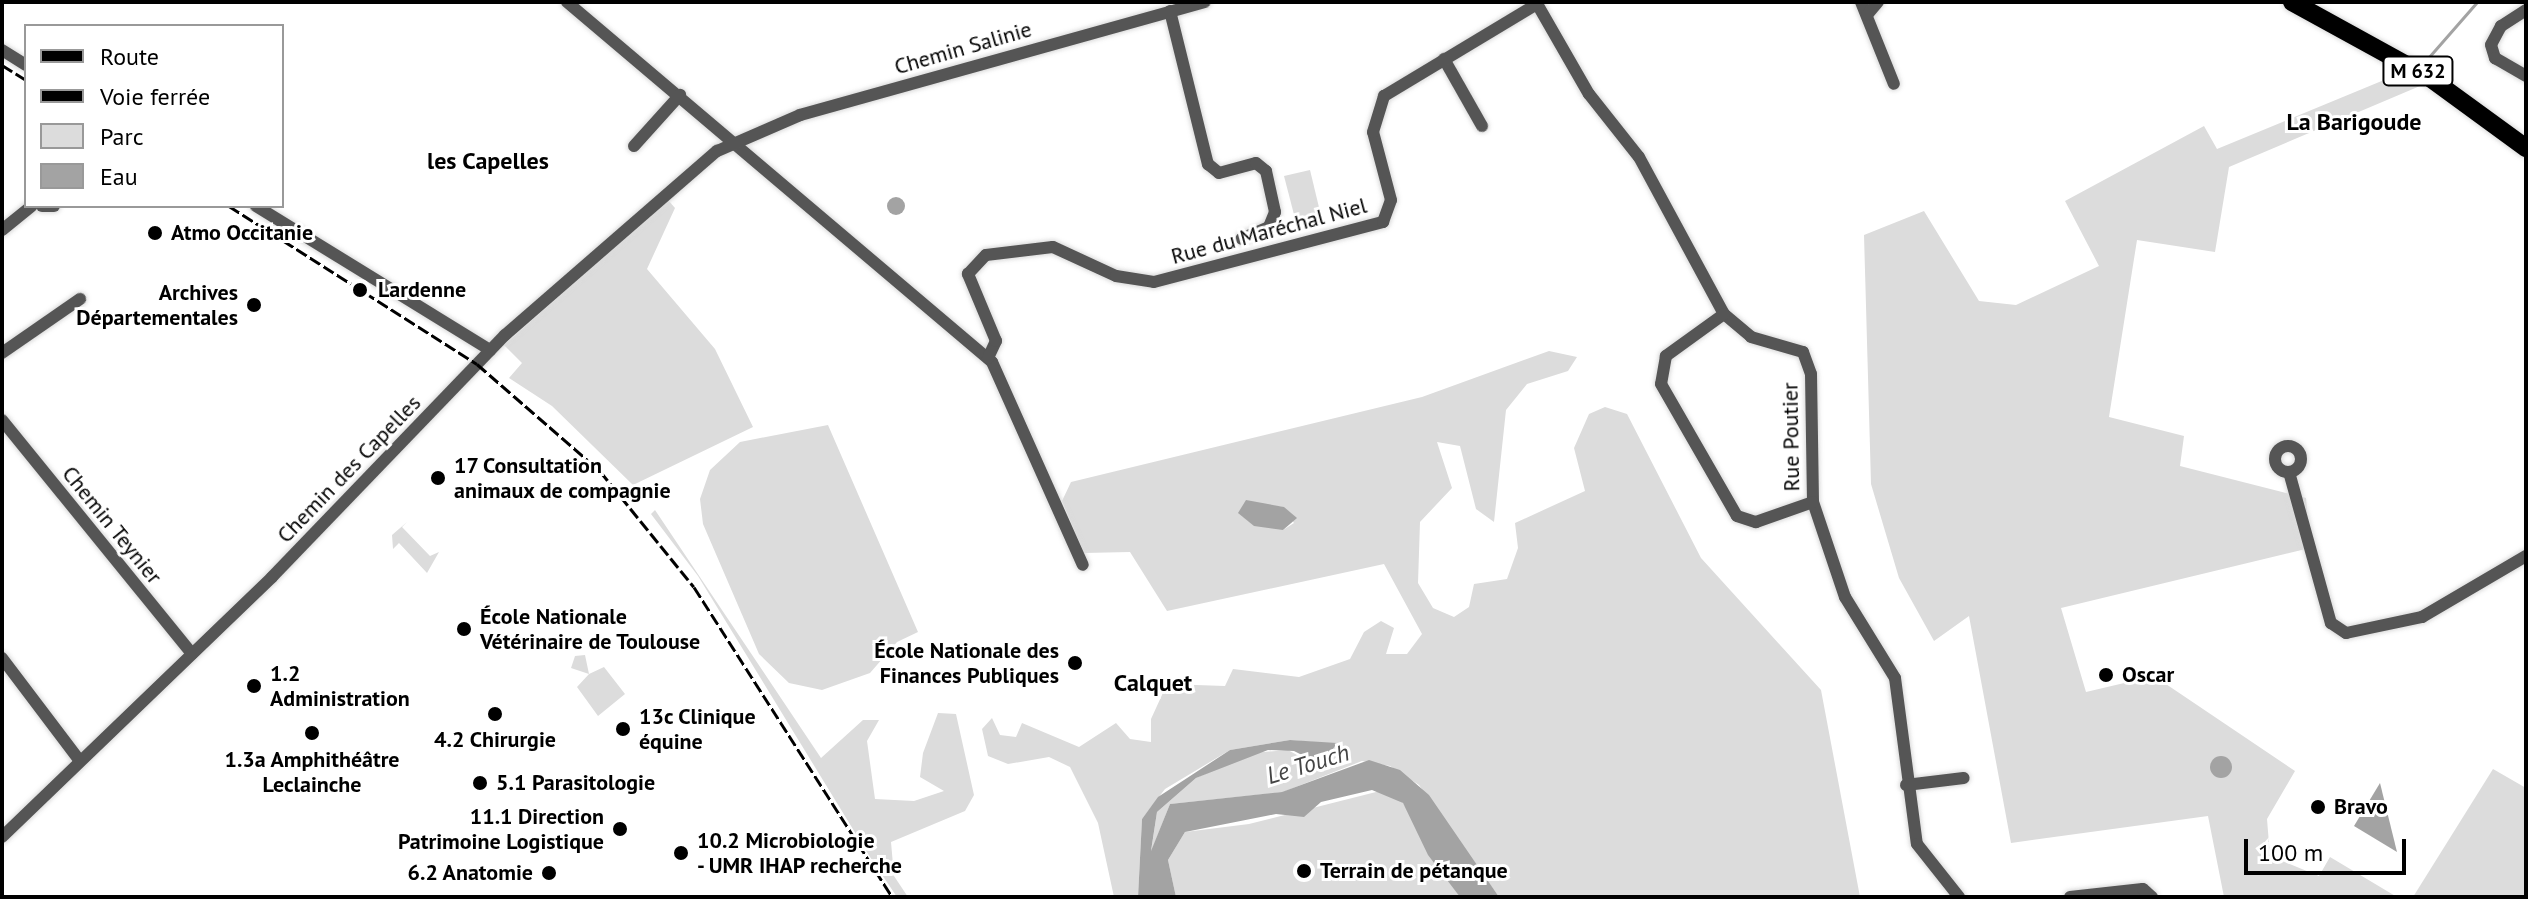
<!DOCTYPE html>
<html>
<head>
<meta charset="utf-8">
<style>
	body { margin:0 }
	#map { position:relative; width:2528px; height:899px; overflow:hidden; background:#fff; font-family:"PT Sans",sans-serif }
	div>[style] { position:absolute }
	.green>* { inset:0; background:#dcdcdc }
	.water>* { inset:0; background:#a3a3a3 }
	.round { border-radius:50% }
	.stream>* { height:3px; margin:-1.5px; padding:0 1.5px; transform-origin:1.5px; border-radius:1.5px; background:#a3a3a3 }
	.roads { filter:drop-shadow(0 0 2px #dbdbdb) drop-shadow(0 0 2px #dbdbdb) }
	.street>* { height:12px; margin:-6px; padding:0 6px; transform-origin:6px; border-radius:6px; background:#555 }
	.street>.ring { margin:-6px; padding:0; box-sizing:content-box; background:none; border:12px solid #555; border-radius:50% }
	.primary>* { height:18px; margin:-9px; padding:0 9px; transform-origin:9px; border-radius:9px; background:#000 }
	.rail>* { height:3px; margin-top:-1.5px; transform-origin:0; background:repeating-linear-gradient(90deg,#000 0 12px,transparent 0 16px) }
	.dots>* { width:22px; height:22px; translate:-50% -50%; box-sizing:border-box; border:4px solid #fff; border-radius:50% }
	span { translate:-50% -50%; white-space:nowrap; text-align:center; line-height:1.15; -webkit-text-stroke:6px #fff; paint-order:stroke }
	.shield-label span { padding:2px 6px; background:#fff; border:2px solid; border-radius:6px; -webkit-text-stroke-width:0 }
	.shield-label { font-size:20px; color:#000; font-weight:700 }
	.street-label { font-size:22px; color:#000 }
	.poi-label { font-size:22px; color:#000; font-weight:700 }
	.left { translate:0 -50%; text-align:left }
	.right { translate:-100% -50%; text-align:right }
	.neighbourhood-label { font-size:24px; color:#000; font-weight:700 }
	.water-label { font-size:24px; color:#444; font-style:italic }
	.frame { position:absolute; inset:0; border:4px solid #000; pointer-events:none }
	.legend { position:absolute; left:24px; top:24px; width:260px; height:184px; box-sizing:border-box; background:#fff; border:2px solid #999; margin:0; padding:10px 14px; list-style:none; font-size:24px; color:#000 }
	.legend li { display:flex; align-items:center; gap:16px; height:40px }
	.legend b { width:40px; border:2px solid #999 }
	.scale { position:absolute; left:2244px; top:839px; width:162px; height:36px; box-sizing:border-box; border:4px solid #000; border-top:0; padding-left:10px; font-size:24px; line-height:28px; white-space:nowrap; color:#000; -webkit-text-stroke:6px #fff; paint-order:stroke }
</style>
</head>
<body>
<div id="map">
	<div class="green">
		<div style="clip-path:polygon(2401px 73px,2420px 86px,2229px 167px,2215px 252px,2137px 240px,2109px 417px,2184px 436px,2180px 466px,2306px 498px,2310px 548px,2061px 608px,2086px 692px,2154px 676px,2295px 771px,2267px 819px,2270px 856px,2319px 876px,2330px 857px,2397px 897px,2224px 897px,2208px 816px,2011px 843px,1969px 616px,1934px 641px,1899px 578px,1871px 484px,1864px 235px,1924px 211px,1979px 301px,2016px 305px,2099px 266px,2065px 201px,2204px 126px,2217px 149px)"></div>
		<div style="clip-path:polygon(1310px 170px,1323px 224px,1298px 230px,1284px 176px)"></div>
		<div style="clip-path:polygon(668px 200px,675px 208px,647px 269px,715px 349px,753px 427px,633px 485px,552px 406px,509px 378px,522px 363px,504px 345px)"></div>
		<div style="clip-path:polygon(evenodd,1549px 351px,1577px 357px,1568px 371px,1527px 384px,1506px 410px,1494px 522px,1476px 509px,1460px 446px,1437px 442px,1452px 488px,1420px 522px,1418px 583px,1433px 608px,1454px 617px,1469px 607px,1474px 584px,1507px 579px,1518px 548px,1515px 523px,1585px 491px,1574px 448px,1589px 414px,1605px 407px,1627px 414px,1701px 558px,1821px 690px,1860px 897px,1499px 897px,1419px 785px,1390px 766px,1362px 761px,1283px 792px,1170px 804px,1151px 852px,1157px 812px,1196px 778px,1252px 753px,1288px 750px,1306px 760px,1336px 744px,1290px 740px,1230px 750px,1165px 789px,1142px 819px,1138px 897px,1114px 897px,1098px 823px,1070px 767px,1049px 757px,1008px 764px,988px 756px,982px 729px,992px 718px,1000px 735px,1016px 737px,1022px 723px,1079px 747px,1116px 723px,1130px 739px,1151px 742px,1151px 719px,1167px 684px,1225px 686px,1233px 669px,1299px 677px,1350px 659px,1364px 632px,1381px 621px,1394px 628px,1386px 654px,1407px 654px,1422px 634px,1384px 564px,1167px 611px,1130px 552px,1084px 553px,1062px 501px,1071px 482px,1422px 397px,1549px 351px,1253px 503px,1283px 507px,1294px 523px,1283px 530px,1253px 503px)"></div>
		<div style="clip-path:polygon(828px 425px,918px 632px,897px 642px,870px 673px,822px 690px,789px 683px,759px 654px,703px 524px,700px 499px,710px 470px,740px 442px)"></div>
		<div style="clip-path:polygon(655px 510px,821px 758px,863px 720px,879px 720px,867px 741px,875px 799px,914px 801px,944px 791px,920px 777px,923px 753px,938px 713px,956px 714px,974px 795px,965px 811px,891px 842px,894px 876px,908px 897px,897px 897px,870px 857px,698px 576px,651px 514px)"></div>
		<div style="clip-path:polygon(407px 522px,402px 527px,430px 556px,439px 552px,427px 573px,399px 543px,393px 549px,392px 535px)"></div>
		<div style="clip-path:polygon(585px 655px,589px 674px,604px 667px,625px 694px,598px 716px,577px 687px,589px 674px,571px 668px,575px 656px)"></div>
		<div style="clip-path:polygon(2493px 769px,2526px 788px,2526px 897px,2413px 897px)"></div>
		<div style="clip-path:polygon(1384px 790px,1403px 803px,1460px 897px,1176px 897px,1168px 860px,1185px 832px,1249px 824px)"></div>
	</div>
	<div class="water">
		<div class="round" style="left:887px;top:197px;width:18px;height:18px"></div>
		<div style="clip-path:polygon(1246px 500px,1284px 507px,1297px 518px,1283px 530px,1254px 526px,1238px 513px)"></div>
		<div style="clip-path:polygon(1290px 740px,1337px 743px,1322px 765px,1294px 751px,1268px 750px,1196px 778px,1157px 812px,1151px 851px,1170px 804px,1282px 792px,1369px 760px,1400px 770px,1429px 795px,1499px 897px,1460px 897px,1428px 855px,1403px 803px,1372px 790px,1321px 802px,1304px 817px,1276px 814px,1185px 832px,1168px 860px,1176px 897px,1138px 897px,1142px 819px,1158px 797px,1230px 750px)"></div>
		<div class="round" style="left:2210px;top:756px;width:22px;height:22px"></div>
		<div style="clip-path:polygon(2380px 783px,2397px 852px,2354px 826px)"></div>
	</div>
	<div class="stream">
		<div style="left:2428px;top:58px;width:74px;rotate:-48.8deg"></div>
	</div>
	<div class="roads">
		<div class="street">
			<div style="left:567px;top:2px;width:557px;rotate:40.27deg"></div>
			<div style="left:992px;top:362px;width:222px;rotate:65.9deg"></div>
			<div style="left:1536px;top:2px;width:106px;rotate:60.1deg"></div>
			<div style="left:1589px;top:94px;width:80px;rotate:51.6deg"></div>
			<div style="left:1639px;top:157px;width:179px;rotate:61.6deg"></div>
			<div style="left:1724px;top:314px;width:35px;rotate:40deg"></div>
			<div style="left:1751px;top:337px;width:54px;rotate:16.1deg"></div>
			<div style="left:1803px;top:352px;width:23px;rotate:70deg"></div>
			<div style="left:1811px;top:374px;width:128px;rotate:89.1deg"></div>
			<div style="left:1813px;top:502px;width:100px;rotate:71.4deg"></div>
			<div style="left:1845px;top:597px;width:95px;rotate:58.3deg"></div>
			<div style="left:1895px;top:678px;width:167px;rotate:82.5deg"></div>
			<div style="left:1917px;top:844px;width:68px;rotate:51.6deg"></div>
			<div style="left:1861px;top:2px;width:88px;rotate:68.1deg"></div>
			<div style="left:2526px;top:10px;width:30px;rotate:147deg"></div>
			<div style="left:2501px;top:26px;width:21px;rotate:118deg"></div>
			<div style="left:2491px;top:45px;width:14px;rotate:73deg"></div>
			<div style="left:2495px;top:58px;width:36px;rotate:30deg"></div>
			<div style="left:1170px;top:11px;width:158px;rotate:76.1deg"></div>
			<div style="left:1208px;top:164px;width:14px;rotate:39deg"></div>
			<div style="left:1219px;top:173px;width:38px;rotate:-15deg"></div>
			<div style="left:1256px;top:163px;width:13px;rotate:39deg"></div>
			<div style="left:1266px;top:171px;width:42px;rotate:77.6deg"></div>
			<div style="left:1275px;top:212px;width:16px;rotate:112deg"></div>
			<div style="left:1269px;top:227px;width:30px;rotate:157deg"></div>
			<div style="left:1867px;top:15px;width:17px;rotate:-50deg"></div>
			<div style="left:2px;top:50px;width:28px;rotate:32deg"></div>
			<div style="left:1444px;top:59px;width:77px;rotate:60.4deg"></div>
			<div style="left:634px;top:146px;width:69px;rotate:-48deg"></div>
			<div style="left:42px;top:206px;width:12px"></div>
			<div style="left:256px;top:206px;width:275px;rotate:31.6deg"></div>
			<div style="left:2px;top:230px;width:38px;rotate:-39deg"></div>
			<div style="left:1724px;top:314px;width:72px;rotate:144.1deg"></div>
			<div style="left:1666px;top:356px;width:28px;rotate:100deg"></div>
			<div style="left:1661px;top:384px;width:152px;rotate:60.1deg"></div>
			<div style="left:1737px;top:516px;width:20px;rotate:18deg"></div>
			<div style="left:1756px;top:522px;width:60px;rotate:-19.3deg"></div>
			<div style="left:2px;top:353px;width:95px;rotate:-34.7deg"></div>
			<div style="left:988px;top:358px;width:19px;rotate:-65deg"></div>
			<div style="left:996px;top:341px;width:73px;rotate:-112.7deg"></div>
			<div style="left:968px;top:274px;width:26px;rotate:-47deg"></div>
			<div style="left:986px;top:255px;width:67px;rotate:-6.8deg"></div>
			<div style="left:1053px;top:247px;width:69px;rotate:24.7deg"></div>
			<div style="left:1116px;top:276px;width:38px;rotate:9deg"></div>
			<div style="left:1154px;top:282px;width:237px;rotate:-14.7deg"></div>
			<div style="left:1383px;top:222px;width:23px;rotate:-70deg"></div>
			<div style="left:1391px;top:200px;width:70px;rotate:-104.8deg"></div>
			<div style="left:1373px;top:132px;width:38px;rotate:-73deg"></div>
			<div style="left:1384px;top:96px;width:179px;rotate:-31deg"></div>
			<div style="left:2px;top:420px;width:301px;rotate:50.9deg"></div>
			<div class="ring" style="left:2275px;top:446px;width:14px;height:14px"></div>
			<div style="left:2289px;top:472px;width:157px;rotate:74.5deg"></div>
			<div style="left:2331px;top:623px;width:18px;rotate:34deg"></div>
			<div style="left:2346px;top:633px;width:78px;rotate:-11.9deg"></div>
			<div style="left:2422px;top:617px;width:121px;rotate:-30.4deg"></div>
			<div style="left:2px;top:658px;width:129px;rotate:52.9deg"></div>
			<div style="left:1906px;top:785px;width:58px;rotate:-6.9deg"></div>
			<div style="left:2px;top:837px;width:375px;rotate:-43.9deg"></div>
			<div style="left:272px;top:577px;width:336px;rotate:-46.1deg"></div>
			<div style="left:505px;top:335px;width:281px;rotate:-41deg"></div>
			<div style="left:717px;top:151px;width:90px;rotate:-23.4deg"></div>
			<div style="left:800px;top:115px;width:420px;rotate:-15.6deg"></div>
			<div style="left:2070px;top:897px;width:73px;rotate:-6.3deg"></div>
			<div style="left:2143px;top:889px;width:12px;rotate:42deg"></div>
		</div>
		<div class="primary">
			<div style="left:2292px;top:2px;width:158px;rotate:28.8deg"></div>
			<div style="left:2430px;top:78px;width:119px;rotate:36.1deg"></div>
		</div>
	</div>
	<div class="rail">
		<div style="left:2px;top:65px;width:28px;rotate:32deg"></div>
		<div style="left:229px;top:206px;width:294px;rotate:32.5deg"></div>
		<div style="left:477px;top:364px;width:163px;rotate:41deg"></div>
		<div style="left:600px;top:471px;width:149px;rotate:51deg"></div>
		<div style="left:694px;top:587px;width:368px;rotate:57.4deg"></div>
	</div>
	<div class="dots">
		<div style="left:155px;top:233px;background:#000"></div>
		<div style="left:360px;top:290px;background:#000"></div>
		<div style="left:254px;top:305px;background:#000"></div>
		<div style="left:438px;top:478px;background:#000"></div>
		<div style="left:464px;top:629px;background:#000"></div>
		<div style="left:1075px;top:663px;background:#000"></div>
		<div style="left:2106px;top:675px;background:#000"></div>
		<div style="left:254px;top:686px;background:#000"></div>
		<div style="left:495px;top:714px;background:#000"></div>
		<div style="left:623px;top:729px;background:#000"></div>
		<div style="left:312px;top:733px;background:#000"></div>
		<div style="left:480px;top:783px;background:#000"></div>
		<div style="left:2318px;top:807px;background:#000"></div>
		<div style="left:620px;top:829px;background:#000"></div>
		<div style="left:681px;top:853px;background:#000"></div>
		<div style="left:1304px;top:871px;background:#000"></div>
		<div style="left:549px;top:873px;background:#000"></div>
	</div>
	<div class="shield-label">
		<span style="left:2418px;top:71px">M 632</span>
	</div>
	<div class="street-label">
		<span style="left:963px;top:48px;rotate:-16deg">Chemin Salinie</span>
		<span style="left:1269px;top:231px;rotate:-15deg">Rue du Maréchal Niel</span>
		<span style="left:1791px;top:437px;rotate:-91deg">Rue Poutier</span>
		<span style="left:349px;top:469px;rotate:-46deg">Chemin des Capelles</span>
		<span style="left:112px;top:525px;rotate:51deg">Chemin Teynier</span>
	</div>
	<div class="poi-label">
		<span class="left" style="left:171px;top:233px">Atmo Occitanie</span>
		<span class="left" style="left:378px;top:290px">Lardenne</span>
		<span class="right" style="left:238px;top:305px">Archives<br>Départementales</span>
		<span class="left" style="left:454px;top:478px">17 Consultation<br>animaux de compagnie</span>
		<span class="left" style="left:480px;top:629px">École Nationale<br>Vétérinaire de Toulouse</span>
		<span class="right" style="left:1059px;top:663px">École Nationale des<br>Finances Publiques</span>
		<span class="left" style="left:270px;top:686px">1.2<br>Administration</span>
		<span class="left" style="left:2122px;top:675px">Oscar</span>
		<span class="left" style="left:639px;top:729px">13c Clinique<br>équine</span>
		<span style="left:495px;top:740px">4.2 Chirurgie</span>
		<span style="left:312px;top:772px">1.3a Amphithéâtre<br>Leclainche</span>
		<span class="left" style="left:496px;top:783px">5.1 Parasitologie</span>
		<span class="left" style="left:2334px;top:807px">Bravo</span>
		<span class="right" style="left:604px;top:829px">11.1 Direction<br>Patrimoine Logistique</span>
		<span class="left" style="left:697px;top:853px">10.2 Microbiologie<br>- UMR IHAP recherche</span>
		<span class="left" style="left:1320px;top:871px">Terrain de pétanque</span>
		<span class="right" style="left:533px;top:873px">6.2 Anatomie</span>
	</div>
	<div class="neighbourhood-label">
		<span style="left:2354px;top:122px">La Barigoude</span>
		<span style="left:488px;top:161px">les Capelles</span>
		<span style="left:1153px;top:683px">Calquet</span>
	</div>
	<div class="water-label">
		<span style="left:1308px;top:764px;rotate:-17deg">Le Touch</span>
	</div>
	<div class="frame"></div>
	<ul class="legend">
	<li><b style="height:10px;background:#000"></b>Route</li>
	<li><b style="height:10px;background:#000"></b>Voie ferrée</li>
	<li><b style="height:22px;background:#dcdcdc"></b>Parc</li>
	<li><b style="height:22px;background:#a3a3a3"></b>Eau</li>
	</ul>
	<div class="scale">100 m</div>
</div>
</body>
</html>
